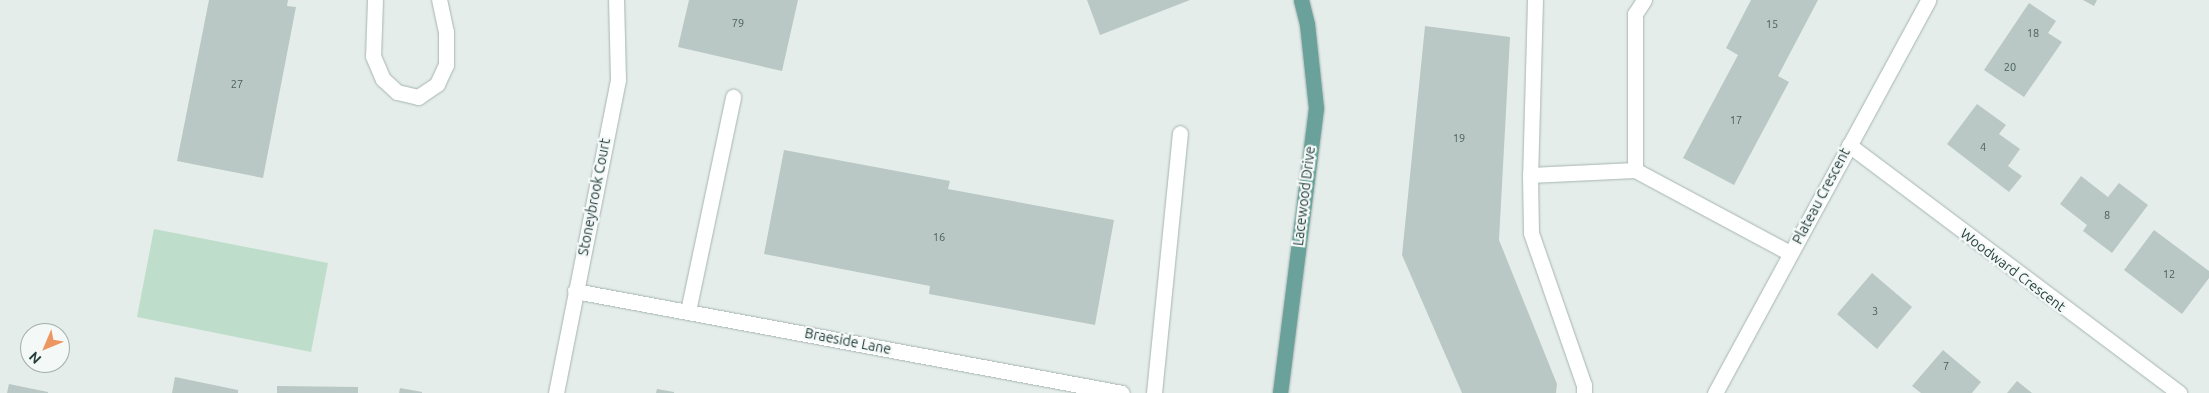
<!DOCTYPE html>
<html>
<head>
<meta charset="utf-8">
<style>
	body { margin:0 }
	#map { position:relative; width:2209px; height:393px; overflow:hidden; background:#e4edea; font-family:Ubuntu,sans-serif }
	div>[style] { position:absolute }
	.green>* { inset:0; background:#beddca }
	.building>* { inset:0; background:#b9c8c4 }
	.roads { filter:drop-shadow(0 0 1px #a7b5b2) drop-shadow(0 0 1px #a7b5b2) }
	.minor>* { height:15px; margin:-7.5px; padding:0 7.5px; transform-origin:7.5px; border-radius:7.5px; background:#fff }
	.major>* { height:15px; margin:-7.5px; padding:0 7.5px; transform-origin:7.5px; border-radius:7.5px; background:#6aa19a }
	span { translate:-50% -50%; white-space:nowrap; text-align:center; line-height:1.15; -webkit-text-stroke:4.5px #f4f9f8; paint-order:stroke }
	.number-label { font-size:11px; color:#49605d }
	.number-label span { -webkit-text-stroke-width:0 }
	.street-label { font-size:14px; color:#243e3b }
	.north { position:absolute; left:20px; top:323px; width:50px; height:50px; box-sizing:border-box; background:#f4f9f8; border:1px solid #a1aeac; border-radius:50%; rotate:225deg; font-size:14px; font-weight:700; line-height:20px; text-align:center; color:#243e3b }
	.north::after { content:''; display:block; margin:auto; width:18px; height:22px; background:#ee9661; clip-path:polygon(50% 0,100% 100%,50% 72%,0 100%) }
</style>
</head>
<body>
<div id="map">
	<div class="green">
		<div style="clip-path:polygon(154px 229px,328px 263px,311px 352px,137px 317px)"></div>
	</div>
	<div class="building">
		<div style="clip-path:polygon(209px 0,288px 0,287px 6px,296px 7px,263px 178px,177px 161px)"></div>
		<div style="clip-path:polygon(689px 0,798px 0,782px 71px,678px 47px)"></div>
		<div style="clip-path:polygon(1087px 0,1190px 0,1100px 35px)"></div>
		<div style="clip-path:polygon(1751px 0,1818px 0,1778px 76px,1789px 82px,1734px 185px,1683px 158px,1738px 55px,1726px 48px)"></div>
		<div style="clip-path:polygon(2083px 0,2097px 0,2094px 6px)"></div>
		<div style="clip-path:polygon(2029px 3px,2056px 21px,2048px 33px,2062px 42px,2024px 97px,1984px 70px)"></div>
		<div style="clip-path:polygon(1425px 26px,1510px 37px,1499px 240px,1557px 384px,1556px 393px,1462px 393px,1402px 255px)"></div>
		<div style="clip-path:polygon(1977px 104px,2006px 125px,1999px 134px,2020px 149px,2008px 166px,2022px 176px,2009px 192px,1947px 144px)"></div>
		<div style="clip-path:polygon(784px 150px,950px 181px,948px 189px,1114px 220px,1095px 325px,929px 294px,930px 286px,764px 254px)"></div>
		<div style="clip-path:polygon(2081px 176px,2108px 197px,2119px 183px,2148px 205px,2112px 253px,2083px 231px,2087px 225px,2060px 204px)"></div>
		<div style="clip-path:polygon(2154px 230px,2209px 271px,2209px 278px,2182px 314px,2124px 270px)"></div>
		<div style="clip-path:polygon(1872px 273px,1912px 307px,1877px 349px,1837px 314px)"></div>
		<div style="clip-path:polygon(1943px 350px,1981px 382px,1972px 393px,1921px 393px,1912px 386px)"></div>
		<div style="clip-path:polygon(175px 377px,238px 390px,238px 393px,172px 393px)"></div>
		<div style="clip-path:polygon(2017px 381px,2032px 393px,2007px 393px)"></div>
		<div style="clip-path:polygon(9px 384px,48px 392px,48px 393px,7px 393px)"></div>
		<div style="clip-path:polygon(277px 386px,358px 387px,358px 393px,277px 393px)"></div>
		<div style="clip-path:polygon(400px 388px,422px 392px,422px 393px,399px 393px)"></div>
		<div style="clip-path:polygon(657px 389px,674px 392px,674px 393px,656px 393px)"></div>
	</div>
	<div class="roads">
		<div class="minor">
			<div style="left:375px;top:0;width:56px;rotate:92deg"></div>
			<div style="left:373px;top:56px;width:25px;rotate:67deg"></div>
			<div style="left:383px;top:79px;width:19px;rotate:43deg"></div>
			<div style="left:397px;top:92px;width:22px;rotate:13deg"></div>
			<div style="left:418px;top:97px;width:23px;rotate:-34deg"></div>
			<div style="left:437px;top:84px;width:21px;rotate:-65deg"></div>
			<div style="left:446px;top:65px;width:33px;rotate:-90deg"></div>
			<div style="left:446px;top:32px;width:33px;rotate:-102deg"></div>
			<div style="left:1535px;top:0;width:175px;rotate:91.6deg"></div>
			<div style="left:1530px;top:175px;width:58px;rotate:89deg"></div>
			<div style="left:1531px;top:233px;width:161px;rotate:70.8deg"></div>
			<div style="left:1584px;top:385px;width:8px;rotate:90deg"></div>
			<div style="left:1644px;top:0;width:17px;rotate:123deg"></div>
			<div style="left:1635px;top:14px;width:156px;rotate:90deg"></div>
			<div style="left:1635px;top:170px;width:176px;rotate:28.2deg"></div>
			<div style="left:1849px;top:145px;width:413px;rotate:36.9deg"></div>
			<div style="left:1530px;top:175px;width:105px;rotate:-2.7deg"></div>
			<div style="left:575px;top:291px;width:556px;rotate:10.56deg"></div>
			<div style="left:688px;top:311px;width:219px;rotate:-78.1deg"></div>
			<div style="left:556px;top:393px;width:319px;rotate:-78.8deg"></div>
			<div style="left:618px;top:80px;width:80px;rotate:-91.4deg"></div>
			<div style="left:1154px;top:393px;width:261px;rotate:-84.3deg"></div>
			<div style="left:1715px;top:393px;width:447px;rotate:-61.5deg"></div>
		</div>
		<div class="major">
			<div style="left:1280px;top:393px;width:287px;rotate:-82.8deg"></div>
			<div style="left:1316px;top:108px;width:84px;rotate:-96.1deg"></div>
			<div style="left:1307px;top:24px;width:25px;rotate:-104deg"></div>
		</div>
	</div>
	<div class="number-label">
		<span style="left:738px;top:23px">79</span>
		<span style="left:1772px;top:24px">15</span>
		<span style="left:2033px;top:33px">18</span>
		<span style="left:2010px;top:67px">20</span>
		<span style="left:237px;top:84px">27</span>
		<span style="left:1736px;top:120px">17</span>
		<span style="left:1459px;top:138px">19</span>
		<span style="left:1983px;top:147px">4</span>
		<span style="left:2107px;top:215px">8</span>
		<span style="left:939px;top:237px">16</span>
		<span style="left:2169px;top:274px">12</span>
		<span style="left:1875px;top:311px">3</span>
		<span style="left:1946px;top:366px">7</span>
	</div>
	<div class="street-label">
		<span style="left:1304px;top:196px;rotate:-83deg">Lacewood Drive</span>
		<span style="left:1821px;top:196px;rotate:-62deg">Plateau Crescent</span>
		<span style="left:594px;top:197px;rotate:-79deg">Stoneybrook Court</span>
		<span style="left:2013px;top:270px;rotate:37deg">Woodward Crescent</span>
		<span style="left:848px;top:341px;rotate:11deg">Braeside Lane</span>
	</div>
	<div class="north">N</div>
</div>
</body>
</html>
